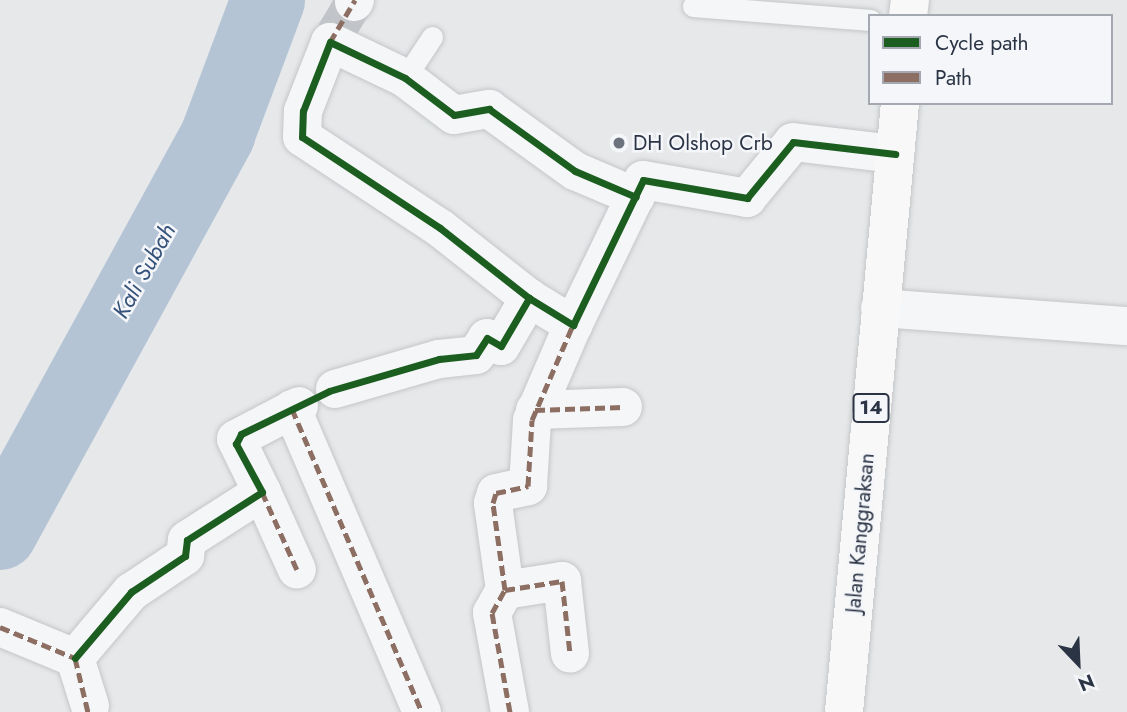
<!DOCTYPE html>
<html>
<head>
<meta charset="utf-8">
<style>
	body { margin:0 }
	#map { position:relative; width:1127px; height:712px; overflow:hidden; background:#e6e8ea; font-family:Jost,sans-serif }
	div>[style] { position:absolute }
	.river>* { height:74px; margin:-37px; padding:0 37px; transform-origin:37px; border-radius:37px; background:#b4c4d5 }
	.street-tunnel>* { height:38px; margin-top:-19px; transform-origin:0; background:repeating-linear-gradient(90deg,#c1c4c9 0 38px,transparent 0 57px) }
	.roads { filter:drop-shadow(0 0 2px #c4c6c8) drop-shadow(0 0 2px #c4c6c8) }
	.lane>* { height:21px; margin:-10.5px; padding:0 10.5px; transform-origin:10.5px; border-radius:10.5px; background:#f5f6f7 }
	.street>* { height:38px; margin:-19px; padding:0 19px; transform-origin:19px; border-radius:19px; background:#f5f6f7 }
	.highway>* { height:38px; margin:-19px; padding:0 19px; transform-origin:19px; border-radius:19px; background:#f8f8f8 }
	.quiet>* { height:5px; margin-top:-2.5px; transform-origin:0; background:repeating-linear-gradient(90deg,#8d6e63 0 10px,transparent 0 15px) }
	.cycleway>* { height:7px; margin:-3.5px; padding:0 3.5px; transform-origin:3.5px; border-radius:3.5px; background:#1b5e20 }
	.dots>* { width:19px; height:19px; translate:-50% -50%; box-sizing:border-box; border:4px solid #f4f6f9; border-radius:50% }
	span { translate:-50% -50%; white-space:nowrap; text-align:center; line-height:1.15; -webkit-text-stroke:5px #f4f6f9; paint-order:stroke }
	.shield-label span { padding:2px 5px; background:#f4f6f9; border:2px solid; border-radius:5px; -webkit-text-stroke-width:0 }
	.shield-label { font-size:19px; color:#2b3445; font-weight:700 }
	.poi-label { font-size:21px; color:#2b3445 }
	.left { translate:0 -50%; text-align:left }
	.street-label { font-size:21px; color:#2b3445 }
	.water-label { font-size:23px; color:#34527a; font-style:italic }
	.legend { position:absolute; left:868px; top:14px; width:245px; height:91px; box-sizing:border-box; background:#f4f6f9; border:2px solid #a4a8b1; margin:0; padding:9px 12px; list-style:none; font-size:21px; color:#2b3445 }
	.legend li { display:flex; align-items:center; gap:14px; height:35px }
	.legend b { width:35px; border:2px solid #a4a8b1 }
	.north { position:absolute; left:1043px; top:628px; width:70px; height:70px; -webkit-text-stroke:5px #f4f6f9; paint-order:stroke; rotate:157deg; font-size:19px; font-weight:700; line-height:28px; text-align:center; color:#2b3445 }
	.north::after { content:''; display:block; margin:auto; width:24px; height:32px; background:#2b3445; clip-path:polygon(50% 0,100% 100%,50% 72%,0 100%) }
</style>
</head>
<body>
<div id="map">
	<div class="river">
		<div style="left:0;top:533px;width:455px;rotate:-61.3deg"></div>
		<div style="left:218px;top:134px;width:143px;rotate:-69.5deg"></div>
	</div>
	<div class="street-tunnel">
		<div style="left:335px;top:34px;width:37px;rotate:-59deg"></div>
	</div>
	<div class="roads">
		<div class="lane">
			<div style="left:693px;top:6px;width:178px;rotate:4.5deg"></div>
			<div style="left:405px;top:78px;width:49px;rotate:-56.6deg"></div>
		</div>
		<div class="street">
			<div style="left:354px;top:2px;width:2px;rotate:-63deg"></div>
			<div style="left:529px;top:298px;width:113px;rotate:-141.8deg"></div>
			<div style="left:440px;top:228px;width:165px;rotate:-146.6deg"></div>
			<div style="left:302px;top:137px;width:26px;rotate:-88deg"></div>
			<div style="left:303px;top:111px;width:74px;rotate:-68.6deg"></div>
			<div style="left:330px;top:42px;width:83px;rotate:25.6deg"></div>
			<div style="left:405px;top:78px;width:61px;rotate:37.1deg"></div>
			<div style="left:454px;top:115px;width:36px;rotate:-10deg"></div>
			<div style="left:489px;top:109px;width:106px;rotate:35.8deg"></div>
			<div style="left:575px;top:171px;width:66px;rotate:23.1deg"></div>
			<div style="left:880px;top:308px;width:248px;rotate:4.2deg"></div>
			<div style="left:335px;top:389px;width:108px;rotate:-16.1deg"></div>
			<div style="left:439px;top:359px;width:37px;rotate:-6deg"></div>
			<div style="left:476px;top:355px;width:20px;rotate:-57deg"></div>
			<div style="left:487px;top:338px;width:16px;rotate:30deg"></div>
			<div style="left:501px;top:346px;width:56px;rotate:-59.7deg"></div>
			<div style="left:529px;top:298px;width:52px;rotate:31.5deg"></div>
			<div style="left:573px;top:325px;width:161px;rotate:-64.2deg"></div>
			<div style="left:643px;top:180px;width:106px;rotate:9.8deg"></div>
			<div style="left:747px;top:198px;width:72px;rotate:-50.6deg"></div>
			<div style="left:793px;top:142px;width:103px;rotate:6.7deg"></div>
			<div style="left:292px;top:409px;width:330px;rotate:66.8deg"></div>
			<div style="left:535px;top:410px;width:88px;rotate:-2deg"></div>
			<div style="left:262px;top:492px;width:85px;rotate:65.8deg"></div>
			<div style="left:505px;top:590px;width:88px;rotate:-97.9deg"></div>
			<div style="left:493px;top:503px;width:10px;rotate:-73deg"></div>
			<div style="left:496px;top:493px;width:33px;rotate:-12deg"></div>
			<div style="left:528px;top:486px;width:66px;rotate:-86.5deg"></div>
			<div style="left:532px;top:420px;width:103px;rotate:-66.7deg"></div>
			<div style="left:0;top:627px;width:81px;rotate:22.5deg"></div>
			<div style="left:75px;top:658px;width:50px;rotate:72.6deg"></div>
			<div style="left:75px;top:658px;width:87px;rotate:-49.7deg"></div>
			<div style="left:131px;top:592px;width:65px;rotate:-33.7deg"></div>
			<div style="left:185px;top:556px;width:16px;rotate:-83deg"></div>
			<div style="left:187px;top:540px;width:89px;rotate:-32.6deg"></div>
			<div style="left:262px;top:492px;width:59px;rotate:-116.1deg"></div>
			<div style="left:236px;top:439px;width:71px;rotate:-27.6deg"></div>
			<div style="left:510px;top:712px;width:101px;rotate:-100.3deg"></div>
			<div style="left:492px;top:613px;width:26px;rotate:-61deg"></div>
			<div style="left:505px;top:590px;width:58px;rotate:-9deg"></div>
			<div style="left:562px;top:581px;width:73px;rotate:83.7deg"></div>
		</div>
		<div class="highway">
			<div style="left:908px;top:16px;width:16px;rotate:-83deg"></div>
			<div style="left:844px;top:712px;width:612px;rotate:-84.75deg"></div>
		</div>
	</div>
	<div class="quiet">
		<div style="left:330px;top:42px;width:49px;rotate:-59.2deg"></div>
		<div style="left:292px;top:409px;width:330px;rotate:66.8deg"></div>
		<div style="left:535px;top:410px;width:88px;rotate:-2deg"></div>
		<div style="left:262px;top:492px;width:85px;rotate:65.8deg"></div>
		<div style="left:505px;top:590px;width:88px;rotate:-97.9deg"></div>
		<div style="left:493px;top:503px;width:10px;rotate:-73deg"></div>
		<div style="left:496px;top:493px;width:33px;rotate:-12deg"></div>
		<div style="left:528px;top:486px;width:66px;rotate:-86.5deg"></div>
		<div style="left:532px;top:420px;width:103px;rotate:-66.7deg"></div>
		<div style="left:0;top:627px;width:81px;rotate:22.5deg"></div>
		<div style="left:75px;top:658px;width:56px;rotate:76.5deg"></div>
		<div style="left:510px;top:712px;width:101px;rotate:-100.3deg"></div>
		<div style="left:492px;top:613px;width:26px;rotate:-61deg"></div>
		<div style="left:505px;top:590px;width:58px;rotate:-9deg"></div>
		<div style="left:562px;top:581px;width:73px;rotate:83.7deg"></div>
	</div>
	<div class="cycleway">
		<div style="left:529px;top:298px;width:113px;rotate:-141.8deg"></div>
		<div style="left:440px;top:228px;width:165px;rotate:-146.6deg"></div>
		<div style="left:302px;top:137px;width:26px;rotate:-88deg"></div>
		<div style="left:303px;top:111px;width:74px;rotate:-68.6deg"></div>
		<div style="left:330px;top:42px;width:83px;rotate:25.6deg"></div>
		<div style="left:405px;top:78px;width:61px;rotate:37.1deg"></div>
		<div style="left:454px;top:115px;width:36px;rotate:-10deg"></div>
		<div style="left:489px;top:109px;width:106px;rotate:35.8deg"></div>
		<div style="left:575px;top:171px;width:66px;rotate:23.1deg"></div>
		<div style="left:75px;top:658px;width:87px;rotate:-49.7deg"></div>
		<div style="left:131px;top:592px;width:65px;rotate:-33.7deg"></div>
		<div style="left:185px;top:556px;width:16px;rotate:-83deg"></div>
		<div style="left:187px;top:540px;width:89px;rotate:-32.6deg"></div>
		<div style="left:262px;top:492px;width:55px;rotate:-118.4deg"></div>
		<div style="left:236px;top:444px;width:11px;rotate:-63deg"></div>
		<div style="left:241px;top:434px;width:98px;rotate:-26deg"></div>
		<div style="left:329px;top:391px;width:115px;rotate:-16.2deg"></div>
		<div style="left:439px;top:359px;width:37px;rotate:-6deg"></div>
		<div style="left:476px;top:355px;width:20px;rotate:-57deg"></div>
		<div style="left:487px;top:338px;width:16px;rotate:30deg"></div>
		<div style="left:501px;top:346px;width:56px;rotate:-59.7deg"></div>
		<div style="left:529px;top:298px;width:52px;rotate:31.5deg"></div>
		<div style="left:573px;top:325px;width:161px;rotate:-64.2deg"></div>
		<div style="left:643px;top:180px;width:106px;rotate:9.8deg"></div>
		<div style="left:747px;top:198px;width:72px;rotate:-50.6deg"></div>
		<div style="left:793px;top:142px;width:103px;rotate:6.7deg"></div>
	</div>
	<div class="dots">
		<div style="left:619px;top:143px;background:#6c737f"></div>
	</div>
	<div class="shield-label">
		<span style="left:871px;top:408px">14</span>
	</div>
	<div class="poi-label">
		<span class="left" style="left:633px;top:143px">DH Olshop Crb</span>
	</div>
	<div class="street-label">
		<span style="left:860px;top:533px;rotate:-85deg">Jalan Kanggraksan</span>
	</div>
	<div class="water-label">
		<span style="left:144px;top:271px;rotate:-61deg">Kali Subah</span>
	</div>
	<ul class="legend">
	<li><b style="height:9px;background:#1b5e20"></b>Cycle path</li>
	<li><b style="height:9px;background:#8d6e63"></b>Path</li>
	</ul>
	<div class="north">N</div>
</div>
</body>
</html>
